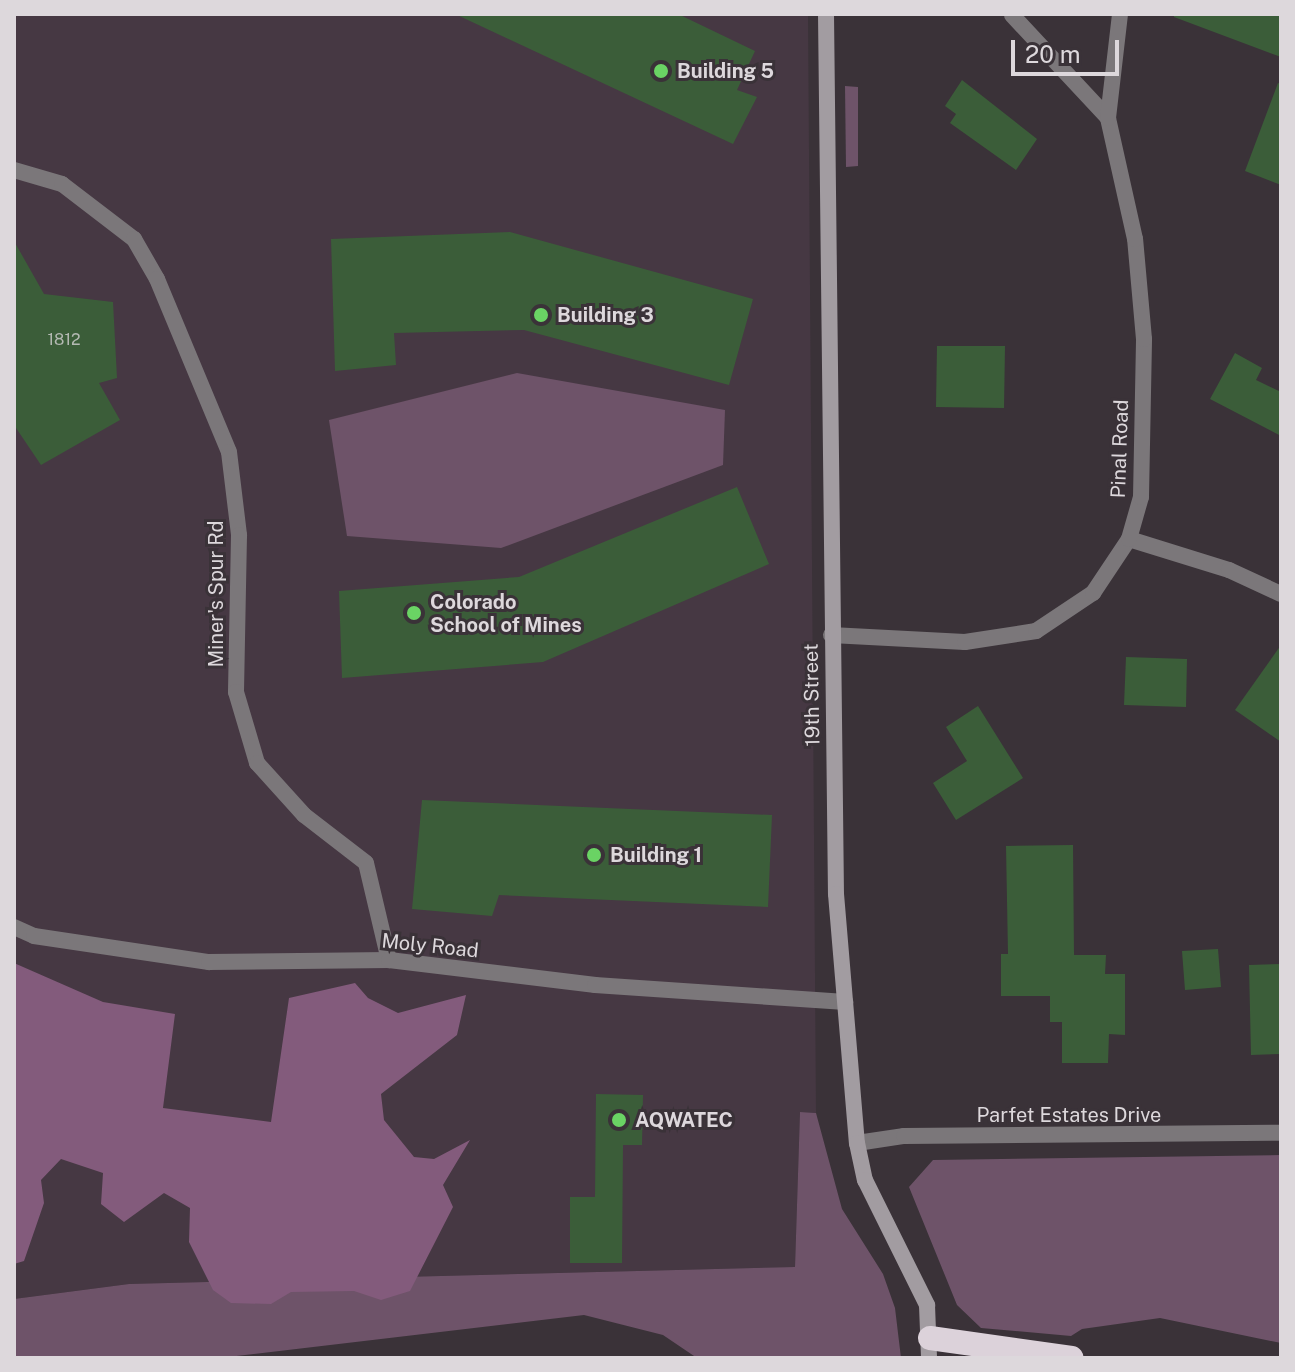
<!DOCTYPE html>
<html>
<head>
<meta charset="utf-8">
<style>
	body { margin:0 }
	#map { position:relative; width:1295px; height:1372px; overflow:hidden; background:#3a3238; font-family:"Public Sans",sans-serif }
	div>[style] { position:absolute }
	.built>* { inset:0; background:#463843 }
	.green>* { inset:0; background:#6e5369 }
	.forest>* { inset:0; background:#835b7c }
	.building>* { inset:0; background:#3b5d39 }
	.street>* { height:16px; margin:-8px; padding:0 8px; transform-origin:8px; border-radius:8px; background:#7b777a }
	.secondary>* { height:16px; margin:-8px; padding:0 8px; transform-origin:8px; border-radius:8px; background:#a29ca1 }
	.highway>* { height:24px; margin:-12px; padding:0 12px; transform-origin:12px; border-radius:12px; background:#dcd2da }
	.dots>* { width:22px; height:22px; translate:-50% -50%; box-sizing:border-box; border:4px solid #3a3238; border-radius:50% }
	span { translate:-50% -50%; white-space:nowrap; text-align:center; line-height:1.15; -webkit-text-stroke:6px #3a3238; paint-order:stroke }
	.number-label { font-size:16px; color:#b4b9b3 }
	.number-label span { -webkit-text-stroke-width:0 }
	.poi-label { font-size:20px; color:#ddd8dc; font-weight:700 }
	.left { translate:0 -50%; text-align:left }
	.street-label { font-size:20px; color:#ddd8dc }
	.frame { position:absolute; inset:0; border:16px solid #ddd8dc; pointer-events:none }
	.scale { position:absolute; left:1011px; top:40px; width:108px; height:36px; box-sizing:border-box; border:4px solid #ddd8dc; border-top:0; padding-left:10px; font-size:24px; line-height:28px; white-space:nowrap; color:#ddd8dc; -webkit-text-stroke:6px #3a3238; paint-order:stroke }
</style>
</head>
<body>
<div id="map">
	<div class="built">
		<div style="clip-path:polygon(14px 14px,808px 14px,816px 1113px,800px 1112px,795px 1267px,129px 1284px,14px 1299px)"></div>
	</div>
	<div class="green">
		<div style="clip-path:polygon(845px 86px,858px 87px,858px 166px,846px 167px)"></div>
		<div style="clip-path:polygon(517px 373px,725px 410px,723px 465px,501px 548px,347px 536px,329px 420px)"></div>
		<div style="clip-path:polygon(800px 1112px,816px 1113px,842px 1209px,883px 1274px,895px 1308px,901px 1358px,697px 1358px,663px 1335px,584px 1315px,219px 1358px,14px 1358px,14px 1299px,129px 1284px,795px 1267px)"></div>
		<div style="clip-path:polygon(1281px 1155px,1281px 1343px,1160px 1318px,1082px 1329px,1071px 1336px,981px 1328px,957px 1305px,909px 1187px,933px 1160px)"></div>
	</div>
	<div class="forest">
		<div style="clip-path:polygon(14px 963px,103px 1002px,175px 1014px,163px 1108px,271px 1122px,289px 998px,355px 983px,368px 998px,398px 1013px,466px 995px,457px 1035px,381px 1094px,384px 1120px,414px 1157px,434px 1159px,470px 1140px,443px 1185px,453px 1207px,410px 1291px,381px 1300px,354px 1291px,291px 1292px,271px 1304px,231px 1303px,213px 1290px,189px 1242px,190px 1208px,164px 1193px,124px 1222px,101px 1204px,103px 1173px,61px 1159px,41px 1180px,44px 1203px,24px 1261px,14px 1264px)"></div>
	</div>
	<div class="building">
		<div style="clip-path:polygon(455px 14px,678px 14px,755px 51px,737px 90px,757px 97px,733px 144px)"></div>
		<div style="clip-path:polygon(1174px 14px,1281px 14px,1281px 57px,1174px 17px)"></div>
		<div style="clip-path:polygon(962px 80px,1037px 139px,1016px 170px,950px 123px,956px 114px,945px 106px)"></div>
		<div style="clip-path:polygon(1278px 83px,1281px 84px,1281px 185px,1245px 171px)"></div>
		<div style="clip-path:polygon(510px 232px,753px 299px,729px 385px,524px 330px,394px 333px,396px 365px,335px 371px,331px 239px)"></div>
		<div style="clip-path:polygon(14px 241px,44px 294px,113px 302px,117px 378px,99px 383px,120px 420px,41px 465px,14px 425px)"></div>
		<div style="clip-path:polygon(937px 346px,1005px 346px,1004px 408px,936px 407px)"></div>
		<div style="clip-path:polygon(1235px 353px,1262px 368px,1256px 380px,1281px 392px,1281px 436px,1210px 399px)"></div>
		<div style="clip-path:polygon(737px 487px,769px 564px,543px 662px,342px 678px,339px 591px,519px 577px)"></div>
		<div style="clip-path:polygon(1281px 645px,1281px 742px,1235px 710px)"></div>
		<div style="clip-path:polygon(1126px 657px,1187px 659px,1186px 707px,1124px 705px)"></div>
		<div style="clip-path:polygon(978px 706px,1023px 778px,956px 820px,933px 783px,967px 761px,946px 727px)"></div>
		<div style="clip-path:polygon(422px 800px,772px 815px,768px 907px,499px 895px,492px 916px,412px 909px)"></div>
		<div style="clip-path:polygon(1073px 845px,1074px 955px,1106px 955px,1105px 974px,1125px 974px,1125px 1035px,1109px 1034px,1108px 1063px,1062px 1063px,1062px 1022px,1050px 1022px,1050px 996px,1001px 996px,1001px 954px,1008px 954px,1006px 846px)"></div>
		<div style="clip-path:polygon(1218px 949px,1221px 987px,1185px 990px,1182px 951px)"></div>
		<div style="clip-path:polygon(1281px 964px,1281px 1054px,1251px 1055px,1249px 965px)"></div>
		<div style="clip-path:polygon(596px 1094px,643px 1095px,642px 1145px,623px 1145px,622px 1263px,570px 1263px,570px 1197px,595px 1197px)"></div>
	</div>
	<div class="street">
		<div style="left:1012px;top:15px;width:141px;rotate:47deg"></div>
		<div style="left:14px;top:170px;width:50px;rotate:16.3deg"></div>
		<div style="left:62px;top:184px;width:91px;rotate:37.4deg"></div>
		<div style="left:134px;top:239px;width:46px;rotate:60.1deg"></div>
		<div style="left:157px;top:279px;width:187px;rotate:67.4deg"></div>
		<div style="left:229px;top:452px;width:84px;rotate:83.1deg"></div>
		<div style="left:239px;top:535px;width:157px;rotate:91.1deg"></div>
		<div style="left:236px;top:692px;width:74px;rotate:73.5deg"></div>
		<div style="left:257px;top:763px;width:70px;rotate:47.9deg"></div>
		<div style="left:304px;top:815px;width:78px;rotate:37.7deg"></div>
		<div style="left:366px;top:863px;width:100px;rotate:76.7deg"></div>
		<div style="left:1129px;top:539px;width:105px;rotate:17.2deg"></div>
		<div style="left:1229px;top:570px;width:57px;rotate:24.8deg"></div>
		<div style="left:831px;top:635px;width:134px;rotate:3deg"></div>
		<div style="left:965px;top:642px;width:72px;rotate:-8.8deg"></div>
		<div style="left:1036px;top:631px;width:69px;rotate:-33.7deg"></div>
		<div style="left:1093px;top:593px;width:65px;rotate:-56.3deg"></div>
		<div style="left:1129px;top:539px;width:44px;rotate:-74.1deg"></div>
		<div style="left:1141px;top:497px;width:158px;rotate:-88.9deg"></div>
		<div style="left:1144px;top:339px;width:100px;rotate:-95.1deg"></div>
		<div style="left:1135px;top:239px;width:124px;rotate:-102.6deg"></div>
		<div style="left:1108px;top:118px;width:105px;rotate:-83.4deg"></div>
		<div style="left:14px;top:927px;width:22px;rotate:24deg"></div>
		<div style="left:34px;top:936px;width:177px;rotate:8.5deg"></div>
		<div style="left:209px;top:962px;width:180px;rotate:-0.6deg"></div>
		<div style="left:389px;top:960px;width:208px;rotate:6.9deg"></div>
		<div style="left:595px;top:985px;width:251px;rotate:3.9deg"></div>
		<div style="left:857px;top:1143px;width:48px;rotate:-8.5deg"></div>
		<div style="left:904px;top:1136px;width:377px;rotate:-0.5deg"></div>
	</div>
	<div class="secondary">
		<div style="left:826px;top:14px;width:880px;rotate:89.35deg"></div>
		<div style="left:836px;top:894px;width:250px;rotate:85.2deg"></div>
		<div style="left:857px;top:1143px;width:38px;rotate:78deg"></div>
		<div style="left:865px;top:1180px;width:140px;rotate:63.6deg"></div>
		<div style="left:927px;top:1305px;width:53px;rotate:87.8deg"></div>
	</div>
	<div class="highway">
		<div style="left:930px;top:1338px;width:143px;rotate:8deg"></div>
	</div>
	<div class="dots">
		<div style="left:661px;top:71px;background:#6ad364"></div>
		<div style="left:541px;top:315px;background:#6ad364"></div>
		<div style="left:414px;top:613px;background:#6ad364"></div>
		<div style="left:594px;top:855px;background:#6ad364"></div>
		<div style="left:619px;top:1120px;background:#6ad364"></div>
	</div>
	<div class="number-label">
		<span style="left:64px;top:340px">1812</span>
	</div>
	<div class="poi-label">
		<span class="left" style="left:677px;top:71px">Building 5</span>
		<span class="left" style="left:557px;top:315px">Building 3</span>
		<span class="left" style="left:430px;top:614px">Colorado<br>School of Mines</span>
		<span class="left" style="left:610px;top:855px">Building 1</span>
		<span class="left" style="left:635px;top:1120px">AQWATEC</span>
	</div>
	<div class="street-label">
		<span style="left:1120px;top:449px;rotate:-88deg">Pinal Road</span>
		<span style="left:216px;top:594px;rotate:-90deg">Miner's Spur Rd</span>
		<span style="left:812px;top:695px;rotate:-91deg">19th Street</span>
		<span style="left:430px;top:946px;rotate:6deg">Moly Road</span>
		<span style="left:1069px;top:1115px">Parfet Estates Drive</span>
	</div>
	<div class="frame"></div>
	<div class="scale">20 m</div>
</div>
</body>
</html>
